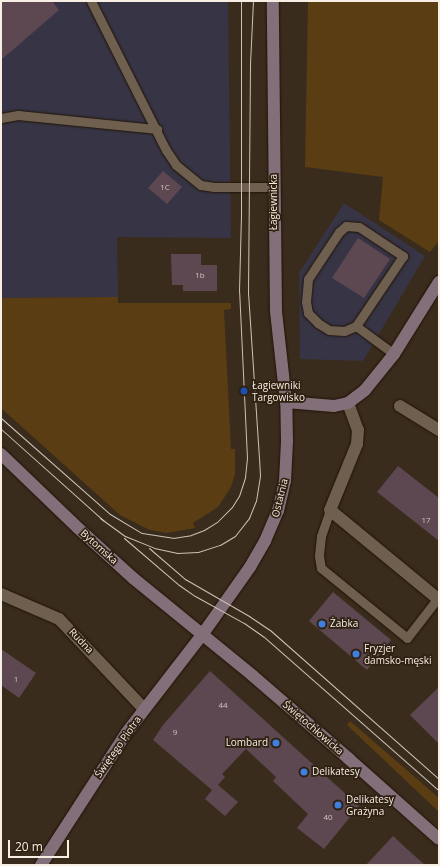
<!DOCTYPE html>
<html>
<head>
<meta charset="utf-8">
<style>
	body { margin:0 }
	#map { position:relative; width:440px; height:866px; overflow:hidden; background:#392c1d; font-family:"Open Sans",sans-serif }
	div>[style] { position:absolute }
	.industrial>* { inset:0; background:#373445 }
	.green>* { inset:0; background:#5b3d14 }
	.building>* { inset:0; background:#5d4750 }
	.roads { filter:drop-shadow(0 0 1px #201406) drop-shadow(0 0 1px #201406) }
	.lane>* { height:9px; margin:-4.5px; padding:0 4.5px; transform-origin:4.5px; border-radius:4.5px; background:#6e5f4e }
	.street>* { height:12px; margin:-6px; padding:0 6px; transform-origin:6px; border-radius:6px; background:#6e5f4e }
	.secondary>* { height:12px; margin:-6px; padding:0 6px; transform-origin:6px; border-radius:6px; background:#836f79 }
	.tram>* { height:1px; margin:-0.5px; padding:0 0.5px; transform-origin:0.5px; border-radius:0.5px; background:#ccc2b7 }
	.dots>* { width:11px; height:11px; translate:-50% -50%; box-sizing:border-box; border:2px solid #2f2213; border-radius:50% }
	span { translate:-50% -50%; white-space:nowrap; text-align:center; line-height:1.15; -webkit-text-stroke:3.5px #2f2213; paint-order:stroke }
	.number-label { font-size:8px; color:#d0c4bf }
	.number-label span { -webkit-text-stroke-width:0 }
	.street-label { font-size:10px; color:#f7eee4 }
	.poi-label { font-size:10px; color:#f7eee4 }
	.left { translate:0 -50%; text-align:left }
	.right { translate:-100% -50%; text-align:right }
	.frame { position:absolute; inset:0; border:2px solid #f7eee4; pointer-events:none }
	.scale { position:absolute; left:8px; top:840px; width:61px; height:18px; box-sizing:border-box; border:2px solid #f7eee4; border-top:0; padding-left:5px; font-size:12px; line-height:14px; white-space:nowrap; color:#f7eee4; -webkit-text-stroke:3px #2f2213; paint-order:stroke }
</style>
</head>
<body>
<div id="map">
	<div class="industrial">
		<div style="clip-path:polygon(1px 1px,228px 1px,231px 238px,117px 237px,118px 297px,1px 298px)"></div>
		<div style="clip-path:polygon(344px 203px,425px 256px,363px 361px,300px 359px,299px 273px)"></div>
	</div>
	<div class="green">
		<div style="clip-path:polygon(308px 1px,439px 1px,439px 241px,430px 252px,379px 220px,383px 177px,305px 167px)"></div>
		<div style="clip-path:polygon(118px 297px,118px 303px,231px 303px,231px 309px,224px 310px,231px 449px,235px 449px,235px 474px,231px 487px,218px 507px,193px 523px,195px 528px,167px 533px,150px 530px,120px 515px,1px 408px,1px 298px)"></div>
		<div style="clip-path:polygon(350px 721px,439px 798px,439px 812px,347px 725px)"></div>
	</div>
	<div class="building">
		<div style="clip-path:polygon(1px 1px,52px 1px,59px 10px,1px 60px)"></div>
		<div style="clip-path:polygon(163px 171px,182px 187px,167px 204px,148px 188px)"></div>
		<div style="clip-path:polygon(358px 238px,390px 259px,364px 298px,332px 278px)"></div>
		<div style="clip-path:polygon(171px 254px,201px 254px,201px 265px,217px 265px,217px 291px,183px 291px,183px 285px,172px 285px)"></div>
		<div style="clip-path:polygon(398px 466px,439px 498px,439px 541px,377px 492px)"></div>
		<div style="clip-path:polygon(333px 592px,391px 640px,367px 670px,309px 621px)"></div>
		<div style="clip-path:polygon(1px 649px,36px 673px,19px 698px,1px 685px)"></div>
		<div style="clip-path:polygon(210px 671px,359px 806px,324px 849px,297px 828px,308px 814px,273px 781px,276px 777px,246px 749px,222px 774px,225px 777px,218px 785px,238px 802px,225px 816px,205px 799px,212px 790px,153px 740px,163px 725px)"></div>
		<div style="clip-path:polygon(439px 687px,439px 744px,410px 715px)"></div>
		<div style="clip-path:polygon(393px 836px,407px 849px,425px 865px,366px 865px)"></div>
	</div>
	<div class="roads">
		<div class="lane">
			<div style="left:91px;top:1px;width:167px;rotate:63.3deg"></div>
			<div style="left:166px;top:150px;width:18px;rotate:56deg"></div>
			<div style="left:176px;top:165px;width:32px;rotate:39deg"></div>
			<div style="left:201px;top:185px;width:13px;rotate:9deg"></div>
			<div style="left:214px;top:187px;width:60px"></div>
			<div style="left:1px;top:118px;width:17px;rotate:-10deg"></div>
			<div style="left:18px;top:115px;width:140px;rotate:5.8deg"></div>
			<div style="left:356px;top:326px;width:13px;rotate:157deg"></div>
			<div style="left:344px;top:331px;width:15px;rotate:-176deg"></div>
			<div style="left:329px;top:330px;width:13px;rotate:-148deg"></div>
			<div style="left:318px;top:323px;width:14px;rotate:-135deg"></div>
			<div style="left:308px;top:313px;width:11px;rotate:-100deg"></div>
			<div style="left:306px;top:302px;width:23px;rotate:-85deg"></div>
			<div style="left:308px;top:279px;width:56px;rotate:-56.6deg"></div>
			<div style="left:339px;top:232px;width:9px;rotate:-41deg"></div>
			<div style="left:346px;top:226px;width:13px;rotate:4deg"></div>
			<div style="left:359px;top:227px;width:53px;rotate:33.4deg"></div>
			<div style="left:403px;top:256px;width:84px;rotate:123.9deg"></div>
			<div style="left:356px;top:326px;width:47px;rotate:36.4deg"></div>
			<div style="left:330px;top:510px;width:28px;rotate:109deg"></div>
			<div style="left:321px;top:536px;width:20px;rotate:96deg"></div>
			<div style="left:319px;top:556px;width:12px;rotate:81deg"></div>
			<div style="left:321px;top:568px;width:111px;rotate:39.1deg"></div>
			<div style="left:407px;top:638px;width:49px;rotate:-52.4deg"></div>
		</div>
		<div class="street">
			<div style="left:348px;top:403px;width:29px;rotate:70deg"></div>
			<div style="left:358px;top:430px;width:14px;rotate:94deg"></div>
			<div style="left:357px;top:444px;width:71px;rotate:112.2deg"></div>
			<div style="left:330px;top:510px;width:141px;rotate:39.5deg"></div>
			<div style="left:400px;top:406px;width:46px;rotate:31.6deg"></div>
			<div style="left:1px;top:594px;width:63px;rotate:23.3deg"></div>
			<div style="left:59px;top:619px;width:124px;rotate:46.6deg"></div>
		</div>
		<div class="secondary">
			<div style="left:286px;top:402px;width:48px;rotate:4.8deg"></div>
			<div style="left:334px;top:406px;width:14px;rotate:-12deg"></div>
			<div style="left:348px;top:403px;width:21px;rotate:-37deg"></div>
			<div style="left:365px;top:390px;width:46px;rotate:-51.1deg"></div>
			<div style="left:394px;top:354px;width:85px;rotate:-58deg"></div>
			<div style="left:1px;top:454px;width:107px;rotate:43.9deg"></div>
			<div style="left:78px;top:528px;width:74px;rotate:42.3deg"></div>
			<div style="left:133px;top:578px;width:155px;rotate:39.2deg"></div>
			<div style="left:253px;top:676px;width:127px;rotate:40.8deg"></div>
			<div style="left:349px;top:759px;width:120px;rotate:41.6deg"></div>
			<div style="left:41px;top:865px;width:158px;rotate:-57.1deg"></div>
			<div style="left:127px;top:732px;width:123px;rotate:-52.3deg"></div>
			<div style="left:202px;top:635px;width:83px;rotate:-54.8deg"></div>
			<div style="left:250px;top:567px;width:30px;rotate:-60deg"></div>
			<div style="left:265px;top:541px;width:33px;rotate:-67deg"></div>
			<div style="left:278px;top:511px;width:31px;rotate:-77deg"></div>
			<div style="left:285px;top:481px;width:40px;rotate:-87.1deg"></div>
			<div style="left:287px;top:441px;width:39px;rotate:-91deg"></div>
			<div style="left:286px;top:402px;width:92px;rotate:-96.3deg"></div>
			<div style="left:276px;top:311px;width:310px;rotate:-90.6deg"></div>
		</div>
	</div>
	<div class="tram">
		<div style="left:1px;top:418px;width:145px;rotate:41.4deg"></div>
		<div style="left:110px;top:514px;width:37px;rotate:31deg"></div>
		<div style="left:142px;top:533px;width:31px;rotate:9deg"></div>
		<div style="left:173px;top:538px;width:18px;rotate:-9deg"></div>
		<div style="left:191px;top:535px;width:14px;rotate:-21deg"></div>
		<div style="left:204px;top:530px;width:15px;rotate:-32deg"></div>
		<div style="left:217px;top:522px;width:21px;rotate:-45deg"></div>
		<div style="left:232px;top:507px;width:13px;rotate:-58deg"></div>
		<div style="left:239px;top:496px;width:20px;rotate:-72deg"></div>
		<div style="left:245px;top:477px;width:19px;rotate:-84deg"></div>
		<div style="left:247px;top:458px;width:167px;rotate:-92.7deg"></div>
		<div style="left:239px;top:291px;width:75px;rotate:-88.5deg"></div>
		<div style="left:241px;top:216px;width:215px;rotate:-90deg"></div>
		<div style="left:1px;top:429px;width:138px;rotate:41.8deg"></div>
		<div style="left:100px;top:518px;width:31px;rotate:36deg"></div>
		<div style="left:125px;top:536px;width:31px;rotate:22deg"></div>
		<div style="left:154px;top:548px;width:24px;rotate:12deg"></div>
		<div style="left:177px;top:553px;width:21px;rotate:-3deg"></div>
		<div style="left:198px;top:552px;width:23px;rotate:-18deg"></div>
		<div style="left:220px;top:545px;width:17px;rotate:-31deg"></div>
		<div style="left:235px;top:536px;width:23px;rotate:-52deg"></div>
		<div style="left:249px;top:518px;width:18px;rotate:-68deg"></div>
		<div style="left:256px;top:501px;width:25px;rotate:-81deg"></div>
		<div style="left:260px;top:476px;width:18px;rotate:-93deg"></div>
		<div style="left:259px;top:458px;width:164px;rotate:-93.8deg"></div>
		<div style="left:248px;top:294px;width:230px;rotate:-89.5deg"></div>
		<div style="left:250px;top:64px;width:63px;rotate:-87.3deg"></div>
		<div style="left:124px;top:538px;width:72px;rotate:40.5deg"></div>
		<div style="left:179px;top:585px;width:19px;rotate:35deg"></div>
		<div style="left:195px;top:596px;width:56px;rotate:28.9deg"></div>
		<div style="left:244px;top:623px;width:24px;rotate:35deg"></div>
		<div style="left:264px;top:637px;width:233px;rotate:41.3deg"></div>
		<div style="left:149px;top:548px;width:48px;rotate:40.7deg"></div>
		<div style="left:185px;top:579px;width:74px;rotate:30deg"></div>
		<div style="left:249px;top:616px;width:25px;rotate:34deg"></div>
		<div style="left:270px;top:630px;width:225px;rotate:41.4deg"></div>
	</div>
	<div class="dots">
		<div style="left:244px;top:391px;background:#1a4fb4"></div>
		<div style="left:322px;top:624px;background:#3f7fe0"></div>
		<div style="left:356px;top:654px;background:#3f7fe0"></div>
		<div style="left:276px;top:743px;background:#3f7fe0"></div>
		<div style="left:304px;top:772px;background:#3f7fe0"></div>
		<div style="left:338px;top:805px;background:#3f7fe0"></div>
	</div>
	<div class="number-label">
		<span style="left:165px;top:187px">1C</span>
		<span style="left:200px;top:275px">1b</span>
		<span style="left:426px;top:520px">17</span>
		<span style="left:16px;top:679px">1</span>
		<span style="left:223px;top:705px">44</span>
		<span style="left:175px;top:732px">9</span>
		<span style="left:328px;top:817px">40</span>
	</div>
	<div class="street-label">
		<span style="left:274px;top:202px;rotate:-90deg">Łagiewnicka</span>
		<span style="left:280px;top:498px;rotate:-76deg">Ostatnia</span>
		<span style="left:99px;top:547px;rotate:42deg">Bytomska</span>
		<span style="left:81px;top:641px;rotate:46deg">Rudna</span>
		<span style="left:313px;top:728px;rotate:41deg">Świętochłowicka</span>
		<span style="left:118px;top:747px;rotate:-55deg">Świętego Piotra</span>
	</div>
	<div class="poi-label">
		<span class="left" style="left:252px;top:391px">Łagiewniki<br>Targowisko</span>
		<span class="left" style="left:330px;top:624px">Żabka</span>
		<span class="left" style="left:364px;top:654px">Fryzjer<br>damsko-męski</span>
		<span class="right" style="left:268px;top:743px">Lombard</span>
		<span class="left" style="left:312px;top:772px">Delikatesy</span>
		<span class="left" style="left:346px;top:805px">Delikatesy<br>Grażyna</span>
	</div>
	<div class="frame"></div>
	<div class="scale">20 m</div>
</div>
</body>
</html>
